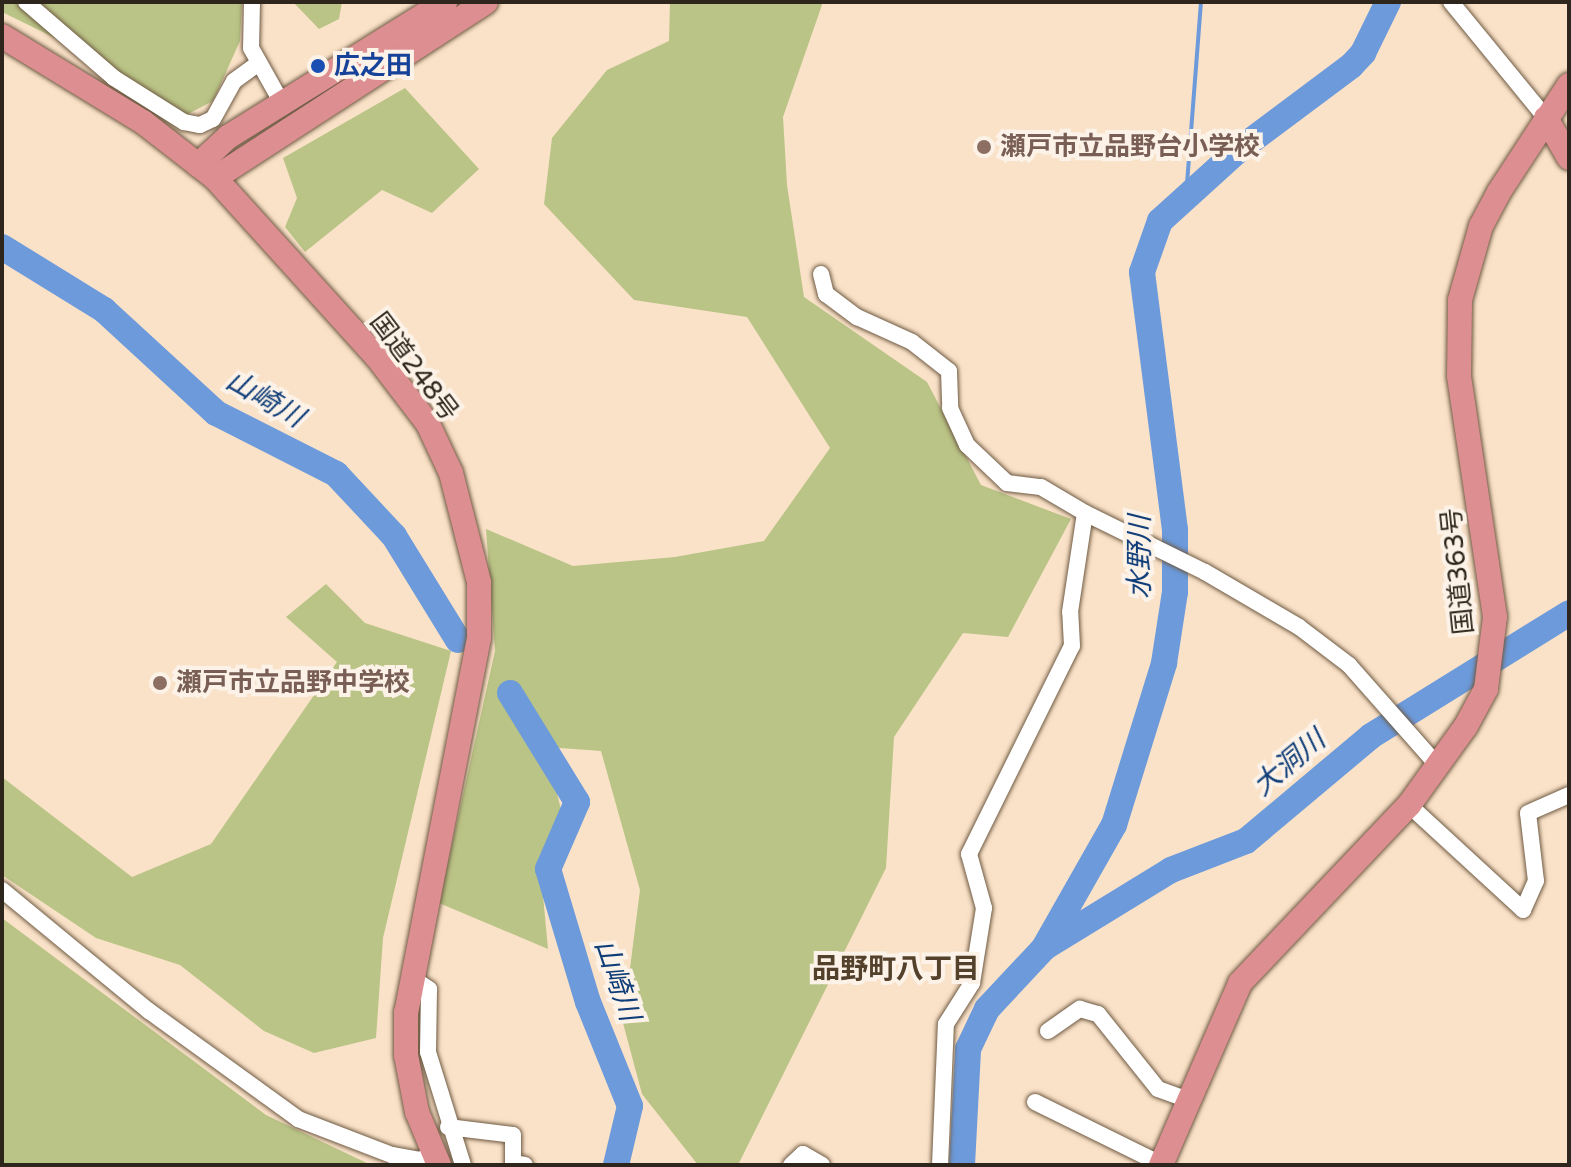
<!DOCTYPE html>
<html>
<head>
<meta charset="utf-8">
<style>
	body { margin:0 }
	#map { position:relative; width:1571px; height:1167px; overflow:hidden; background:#fae2c8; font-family:"Varela Round","Noto Sans JP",sans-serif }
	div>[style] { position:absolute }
	.green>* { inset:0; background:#bac486 }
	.stream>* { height:4px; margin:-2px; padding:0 2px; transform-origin:2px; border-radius:2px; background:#6c9adb }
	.river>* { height:26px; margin:-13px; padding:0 13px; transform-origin:13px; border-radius:13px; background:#6c9adb }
	.roads { filter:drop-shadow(0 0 2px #6e5a43) drop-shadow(0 0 2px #6e5a43) }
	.minor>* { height:16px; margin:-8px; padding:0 8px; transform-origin:8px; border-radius:8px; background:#fff }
	.highway>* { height:24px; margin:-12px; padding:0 12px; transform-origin:12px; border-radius:12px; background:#dc8e90 }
	.dots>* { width:22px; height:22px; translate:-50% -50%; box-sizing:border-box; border:4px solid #fcf2e8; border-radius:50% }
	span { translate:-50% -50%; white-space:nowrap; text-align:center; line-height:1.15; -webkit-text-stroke:8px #fcf2e8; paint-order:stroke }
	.transit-label { font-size:26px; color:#164399; font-weight:700 }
	.left { translate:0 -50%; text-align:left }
	.education-label { font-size:26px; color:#785e54; font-weight:700 }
	.street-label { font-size:26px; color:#2e261c }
	.water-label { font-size:28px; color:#0f3d78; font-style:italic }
	.neighbourhood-label { font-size:28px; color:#54412b; font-weight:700 }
	.frame { position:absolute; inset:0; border:4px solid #2e261c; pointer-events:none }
</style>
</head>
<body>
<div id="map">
	<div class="green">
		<div style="clip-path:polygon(2px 2px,22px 2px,57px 39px,2px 12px)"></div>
		<div style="clip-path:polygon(31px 2px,242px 2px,240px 41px,213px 101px,186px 115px,117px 76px)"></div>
		<div style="clip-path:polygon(293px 2px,342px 2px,339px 19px,319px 29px)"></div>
		<div style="clip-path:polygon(670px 2px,823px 2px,783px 117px,787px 185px,804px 297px,927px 382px,981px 485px,1071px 519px,1008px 637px,963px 633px,894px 737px,886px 868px,738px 1165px,698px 1165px,642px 1094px,623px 1023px,640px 890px,601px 751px,546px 747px,562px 814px,541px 874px,548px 949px,439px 903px,495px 651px,486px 529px,573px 566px,675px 557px,764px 541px,830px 448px,747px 317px,634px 300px,544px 204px,552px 138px,607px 70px,669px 41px)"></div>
		<div style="clip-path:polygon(405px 88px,479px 169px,432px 213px,382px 190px,305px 252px,285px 227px,297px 198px,283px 158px)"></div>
		<div style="clip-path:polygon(326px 584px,365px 623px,451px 651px,383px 938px,376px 1038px,314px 1053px,264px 1031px,180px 965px,96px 938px,2px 875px,2px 777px,132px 877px,211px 844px,337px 662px,286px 617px)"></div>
		<div style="clip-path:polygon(2px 918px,266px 1115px,371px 1165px,2px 1165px)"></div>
	</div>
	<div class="stream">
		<div style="left:1186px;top:197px;width:196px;rotate:-85.6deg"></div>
	</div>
	<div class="river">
		<div style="left:2px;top:247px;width:120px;rotate:31.7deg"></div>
		<div style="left:104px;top:310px;width:152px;rotate:42.6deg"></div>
		<div style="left:216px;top:413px;width:135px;rotate:26.9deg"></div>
		<div style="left:336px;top:474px;width:85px;rotate:46.9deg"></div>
		<div style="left:394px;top:536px;width:122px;rotate:58.4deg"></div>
		<div style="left:510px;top:693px;width:128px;rotate:58.4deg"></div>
		<div style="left:577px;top:802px;width:73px;rotate:113.4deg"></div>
		<div style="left:548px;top:869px;width:139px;rotate:73.3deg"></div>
		<div style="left:588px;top:1002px;width:112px;rotate:68deg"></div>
		<div style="left:630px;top:1106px;width:61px;rotate:103.3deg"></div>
		<div style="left:1047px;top:946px;width:145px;rotate:-31.5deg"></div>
		<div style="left:1171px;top:870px;width:80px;rotate:-21.1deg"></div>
		<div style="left:1246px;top:841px;width:163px;rotate:-40deg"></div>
		<div style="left:1371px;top:736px;width:233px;rotate:-31.8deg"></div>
		<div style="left:962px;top:1165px;width:116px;rotate:-87deg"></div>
		<div style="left:968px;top:1049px;width:44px;rotate:-64.6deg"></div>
		<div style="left:987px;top:1009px;width:83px;rotate:-46.9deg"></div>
		<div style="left:1044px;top:948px;width:142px;rotate:-60.4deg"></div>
		<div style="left:1114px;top:825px;width:170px;rotate:-72.8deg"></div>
		<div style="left:1164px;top:663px;width:72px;rotate:-81.2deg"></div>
		<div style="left:1175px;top:592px;width:62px;rotate:-90deg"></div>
		<div style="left:1175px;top:530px;width:260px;rotate:-97.3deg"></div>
		<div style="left:1142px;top:272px;width:54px;rotate:-70.6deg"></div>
		<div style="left:1160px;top:221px;width:103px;rotate:-42.2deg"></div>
		<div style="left:1236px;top:152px;width:144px;rotate:-36.8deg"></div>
		<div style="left:1351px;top:66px;width:18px;rotate:-47deg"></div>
		<div style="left:1363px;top:53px;width:57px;rotate:-63.9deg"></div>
	</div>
	<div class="roads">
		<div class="minor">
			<div style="left:26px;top:2px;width:116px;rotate:40.8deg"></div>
			<div style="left:114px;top:78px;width:83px;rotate:32.2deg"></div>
			<div style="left:184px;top:122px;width:16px;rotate:11deg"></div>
			<div style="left:200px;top:125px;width:14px;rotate:-25deg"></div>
			<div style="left:213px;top:119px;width:43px;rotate:-61.1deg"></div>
			<div style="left:234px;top:81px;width:31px;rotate:-36deg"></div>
			<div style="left:252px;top:2px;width:46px;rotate:91.2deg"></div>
			<div style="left:251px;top:48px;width:65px;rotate:60.7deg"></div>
			<div style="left:1451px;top:2px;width:150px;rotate:50.7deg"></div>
			<div style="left:821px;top:274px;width:21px;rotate:76deg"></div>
			<div style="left:826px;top:294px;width:39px;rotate:37deg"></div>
			<div style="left:857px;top:317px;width:60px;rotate:24.4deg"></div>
			<div style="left:912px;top:342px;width:47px;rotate:38.1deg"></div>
			<div style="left:949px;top:371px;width:37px;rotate:88deg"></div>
			<div style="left:950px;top:408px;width:41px;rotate:65.3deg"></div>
			<div style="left:967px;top:445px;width:55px;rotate:43.5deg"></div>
			<div style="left:1007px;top:483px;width:34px;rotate:7deg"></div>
			<div style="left:1041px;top:487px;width:51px;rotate:30.6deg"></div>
			<div style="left:1409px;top:805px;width:155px;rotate:42.6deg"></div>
			<div style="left:1523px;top:910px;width:32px;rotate:-66deg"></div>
			<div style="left:1536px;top:881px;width:68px;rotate:-96.7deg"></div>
			<div style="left:1528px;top:813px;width:45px;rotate:-23.7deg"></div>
			<div style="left:2px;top:890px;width:190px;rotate:39.5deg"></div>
			<div style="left:149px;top:1011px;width:184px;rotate:35.9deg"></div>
			<div style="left:298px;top:1119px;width:101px;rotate:21deg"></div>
			<div style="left:392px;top:1155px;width:28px;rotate:10deg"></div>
			<div style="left:420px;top:1160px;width:14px;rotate:-25deg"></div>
			<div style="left:411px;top:977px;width:22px;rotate:34deg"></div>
			<div style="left:429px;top:989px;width:63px;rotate:90.9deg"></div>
			<div style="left:428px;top:1052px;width:118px;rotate:72.8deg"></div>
			<div style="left:1048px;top:1031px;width:39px;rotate:-35deg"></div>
			<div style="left:1080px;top:1009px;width:19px;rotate:16deg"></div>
			<div style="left:1098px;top:1014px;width:96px;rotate:51.3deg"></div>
			<div style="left:1158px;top:1089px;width:33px;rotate:20deg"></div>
			<div style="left:1035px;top:1102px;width:140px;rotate:26.2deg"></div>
			<div style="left:448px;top:1127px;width:65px;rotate:7deg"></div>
			<div style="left:513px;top:1135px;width:28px;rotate:90deg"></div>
			<div style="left:513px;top:1163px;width:12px;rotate:9deg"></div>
			<div style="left:791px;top:1165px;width:16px;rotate:-43deg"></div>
			<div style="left:803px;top:1154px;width:22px;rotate:30deg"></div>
			<div style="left:940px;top:1165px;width:141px;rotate:-87.6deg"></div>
			<div style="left:946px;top:1024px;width:49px;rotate:-57.6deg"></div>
			<div style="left:972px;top:983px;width:76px;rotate:-80.9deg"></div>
			<div style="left:984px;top:908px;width:56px;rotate:-105.5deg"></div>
			<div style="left:969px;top:854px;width:232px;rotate:-63.7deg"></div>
			<div style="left:1072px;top:646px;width:34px;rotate:-93deg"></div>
			<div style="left:1070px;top:612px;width:100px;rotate:-81.4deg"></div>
			<div style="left:1085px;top:513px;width:134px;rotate:26.2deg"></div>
			<div style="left:1205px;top:572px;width:109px;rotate:30.3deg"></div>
			<div style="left:1299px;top:627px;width:63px;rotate:37.2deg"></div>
			<div style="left:1349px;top:665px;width:135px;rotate:48.6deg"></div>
		</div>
		<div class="highway">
			<div style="left:2px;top:36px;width:165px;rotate:31.4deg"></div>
			<div style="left:143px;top:122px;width:91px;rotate:37.9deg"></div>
			<div style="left:215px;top:178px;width:241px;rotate:47.9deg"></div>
			<div style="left:377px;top:357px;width:84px;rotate:52.7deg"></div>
			<div style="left:428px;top:424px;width:54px;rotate:64.9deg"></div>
			<div style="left:451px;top:473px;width:113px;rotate:75.6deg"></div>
			<div style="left:479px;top:582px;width:56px;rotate:90deg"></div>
			<div style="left:479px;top:638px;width:381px;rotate:101deg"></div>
			<div style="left:406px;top:1012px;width:43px;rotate:90deg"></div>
			<div style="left:406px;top:1055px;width:58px;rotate:79.1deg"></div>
			<div style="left:417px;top:1112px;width:57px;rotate:67.5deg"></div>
			<div style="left:1546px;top:118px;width:46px;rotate:60.1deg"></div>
			<div style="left:198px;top:165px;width:41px;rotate:-43deg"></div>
			<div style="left:228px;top:137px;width:256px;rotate:-31.9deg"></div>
			<div style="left:215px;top:178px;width:323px;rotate:-33deg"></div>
			<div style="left:1161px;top:1165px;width:198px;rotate:-66.5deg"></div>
			<div style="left:1240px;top:983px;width:245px;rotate:-46.5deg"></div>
			<div style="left:1409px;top:805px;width:97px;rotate:-54.2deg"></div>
			<div style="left:1466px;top:726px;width:42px;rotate:-61.6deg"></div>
			<div style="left:1486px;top:689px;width:73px;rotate:-82.9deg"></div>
			<div style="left:1495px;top:617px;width:244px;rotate:-98.5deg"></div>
			<div style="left:1459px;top:376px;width:76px;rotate:-89.2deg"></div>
			<div style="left:1460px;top:300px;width:77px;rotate:-74.2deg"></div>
			<div style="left:1481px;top:226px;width:38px;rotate:-62deg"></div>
			<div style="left:1499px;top:192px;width:128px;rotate:-56.8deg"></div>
		</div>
	</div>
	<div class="dots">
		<div style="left:318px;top:66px;background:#1a4fb4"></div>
		<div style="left:984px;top:147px;background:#8d6e63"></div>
		<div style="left:160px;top:683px;background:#8d6e63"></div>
	</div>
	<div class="transit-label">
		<span class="left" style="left:334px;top:66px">広之田</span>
	</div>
	<div class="education-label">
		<span class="left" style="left:1000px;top:147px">瀬戸市立品野台小学校</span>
		<span class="left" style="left:176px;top:683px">瀬戸市立品野中学校</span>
	</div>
	<div class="street-label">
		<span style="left:414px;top:367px;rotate:53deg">国道248号</span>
		<span style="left:1458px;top:571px;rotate:-96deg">国道363号</span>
	</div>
	<div class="water-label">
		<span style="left:265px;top:399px;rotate:30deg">山崎川</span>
		<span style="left:1140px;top:557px;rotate:-90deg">水野川</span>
		<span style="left:1289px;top:763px;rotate:-40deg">大洞川</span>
		<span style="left:617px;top:980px;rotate:71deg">山崎川</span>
	</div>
	<div class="neighbourhood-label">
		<span style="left:896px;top:969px">品野町八丁目</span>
	</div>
	<div class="frame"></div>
</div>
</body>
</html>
